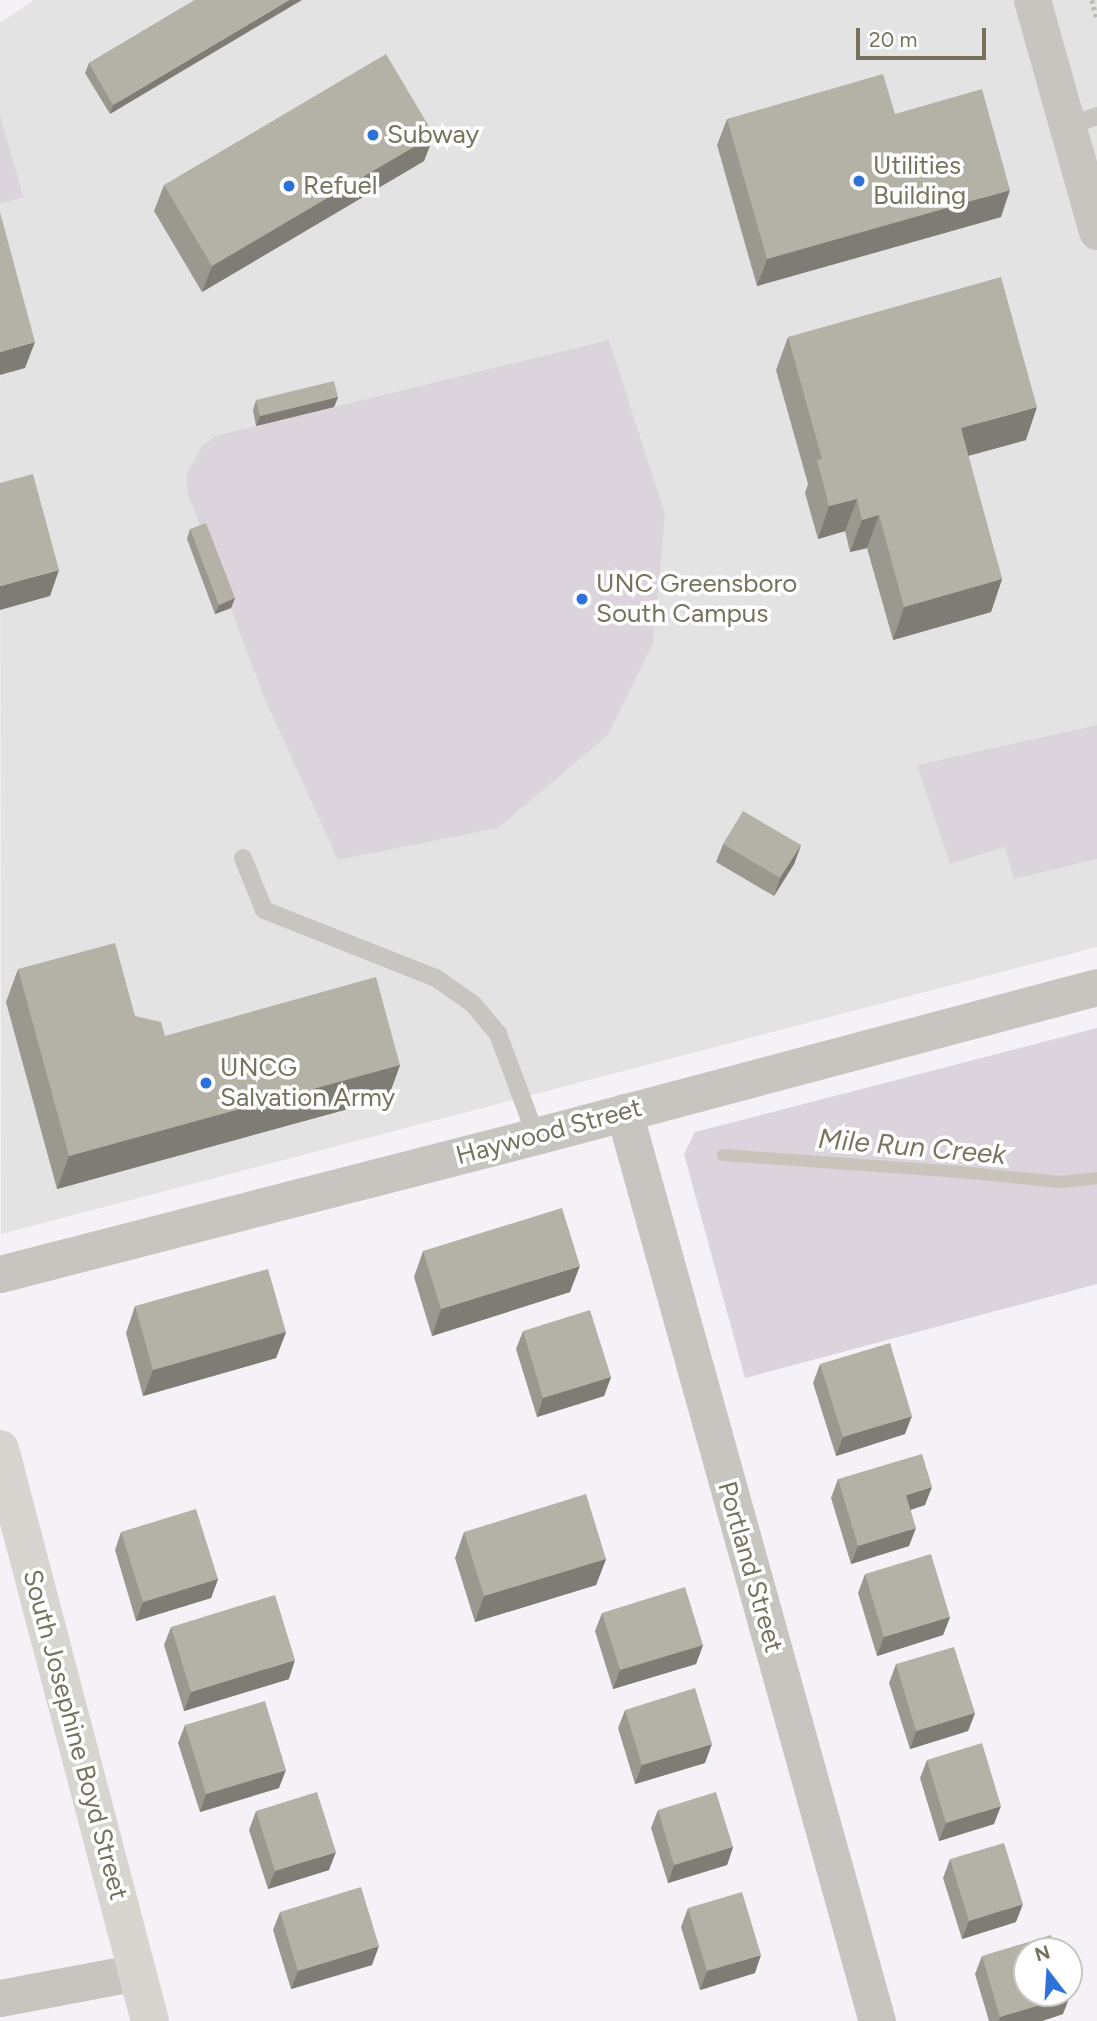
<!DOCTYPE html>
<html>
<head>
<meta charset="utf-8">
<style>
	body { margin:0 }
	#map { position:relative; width:1097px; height:2021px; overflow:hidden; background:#f4f2f6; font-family:Figtree,sans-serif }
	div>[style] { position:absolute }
	.built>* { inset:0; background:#e4e3e3 }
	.green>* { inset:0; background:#dcd4dc }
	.stream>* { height:12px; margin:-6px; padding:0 6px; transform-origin:6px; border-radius:6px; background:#c9c4bb }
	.path>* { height:4.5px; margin-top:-2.25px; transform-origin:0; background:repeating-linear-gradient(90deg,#bcbbb7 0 3.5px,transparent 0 7px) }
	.service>* { height:18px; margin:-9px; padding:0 9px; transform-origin:9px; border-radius:9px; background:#c6c5bf }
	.minor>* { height:37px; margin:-18.5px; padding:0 18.5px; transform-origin:18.5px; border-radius:18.5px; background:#c6c5bf }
	.secondary>* { height:38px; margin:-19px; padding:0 19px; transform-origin:19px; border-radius:19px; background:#d6d5cf }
	.wall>* { inset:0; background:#9b988f }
	.shaded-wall>* { inset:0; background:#7e7c74 }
	.building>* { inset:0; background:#b4b1a6 }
	.dots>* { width:19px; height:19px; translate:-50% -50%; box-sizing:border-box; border:4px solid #fff; border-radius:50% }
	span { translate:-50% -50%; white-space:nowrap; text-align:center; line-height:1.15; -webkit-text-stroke:7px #fff; paint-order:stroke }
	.poi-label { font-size:26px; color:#77725e }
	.left { translate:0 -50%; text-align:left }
	.street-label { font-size:26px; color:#77725e }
	.water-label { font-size:28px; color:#7f7462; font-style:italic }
	.north { position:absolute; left:1013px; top:1937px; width:70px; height:70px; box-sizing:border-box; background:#fff; border:2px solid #c9c7bf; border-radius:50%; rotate:343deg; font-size:19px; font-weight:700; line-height:28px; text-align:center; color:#77725e }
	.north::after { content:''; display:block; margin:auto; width:24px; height:32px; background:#2d72db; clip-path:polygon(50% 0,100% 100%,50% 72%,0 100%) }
	.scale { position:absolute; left:856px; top:28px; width:130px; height:32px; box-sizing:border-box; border:4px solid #77725e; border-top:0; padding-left:9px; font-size:21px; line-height:24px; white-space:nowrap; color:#77725e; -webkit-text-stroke:5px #fff; paint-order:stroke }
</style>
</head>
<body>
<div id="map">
	<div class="built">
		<div style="clip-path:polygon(34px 0,1097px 0,1097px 947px,1px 1234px,0 204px,24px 196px,0 114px,0 23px)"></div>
	</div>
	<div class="green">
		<div style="clip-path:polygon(0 114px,24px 197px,0 204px)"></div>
		<div style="clip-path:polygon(609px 340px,665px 514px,653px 644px,608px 735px,498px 828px,338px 860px,264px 697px,188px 494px,186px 476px,202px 446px,215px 436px)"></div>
		<div style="clip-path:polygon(1097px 725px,1097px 859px,1014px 879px,1005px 847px,950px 864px,917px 765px)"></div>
		<div style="clip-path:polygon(1097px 1028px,1097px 1284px,745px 1378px,684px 1154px,695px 1132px)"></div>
	</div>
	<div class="stream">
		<div style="left:723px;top:1155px;width:238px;rotate:4.1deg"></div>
		<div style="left:960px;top:1172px;width:100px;rotate:5.7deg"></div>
		<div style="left:1060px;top:1182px;width:37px;rotate:-6deg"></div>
	</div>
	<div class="path">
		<div style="left:1092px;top:0;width:20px;rotate:75deg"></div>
	</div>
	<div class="service">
		<div style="left:1067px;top:126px;width:32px;rotate:-18deg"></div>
		<div style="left:243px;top:858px;width:56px;rotate:68deg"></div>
		<div style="left:264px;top:910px;width:185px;rotate:21.6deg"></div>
		<div style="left:436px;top:978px;width:45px;rotate:35.1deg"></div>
		<div style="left:473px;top:1004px;width:39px;rotate:50deg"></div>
		<div style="left:498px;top:1034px;width:109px;rotate:69.6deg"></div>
	</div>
	<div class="minor">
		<div style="left:1032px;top:0;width:240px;rotate:74.3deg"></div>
		<div style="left:624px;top:1112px;width:944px;rotate:74.45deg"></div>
		<div style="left:0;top:1274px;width:553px;rotate:-14.44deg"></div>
		<div style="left:536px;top:1136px;width:580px;rotate:-14.87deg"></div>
		<div style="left:0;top:1998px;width:139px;rotate:-10.7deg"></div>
	</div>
	<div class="secondary">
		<div style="left:0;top:1449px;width:591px;rotate:75.31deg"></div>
	</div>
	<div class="wall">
		<div style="clip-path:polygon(195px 0,110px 114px,85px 73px,89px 63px)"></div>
		<div style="clip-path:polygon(895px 114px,1001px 217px,757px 286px,717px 145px,727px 119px)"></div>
		<div style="clip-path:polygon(434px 135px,424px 161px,202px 292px,154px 211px,164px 185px)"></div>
		<div style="clip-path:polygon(788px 337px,1026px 440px,968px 456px,1002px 579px,991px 612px,893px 640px,867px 548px,850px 552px,845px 531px,818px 539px,805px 493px,808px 484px,776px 370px)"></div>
		<div style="clip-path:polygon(338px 397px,334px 407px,256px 426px,253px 410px,256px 400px)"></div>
		<div style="clip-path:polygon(190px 529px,235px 598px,231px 608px,215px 614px,187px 539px)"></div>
		<div style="clip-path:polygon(723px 844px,801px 845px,794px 864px,774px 896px,716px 862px)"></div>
		<div style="clip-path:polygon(18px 969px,135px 1016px,165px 1036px,400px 1065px,388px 1098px,57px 1189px,6px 1002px)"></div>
		<div style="clip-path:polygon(423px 1251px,570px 1292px,432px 1336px,414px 1277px)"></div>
		<div style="clip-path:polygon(135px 1306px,286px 1332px,276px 1358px,143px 1396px,126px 1333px)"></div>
		<div style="clip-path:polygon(523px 1331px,611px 1377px,604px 1396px,537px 1417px,516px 1349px)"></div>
		<div style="clip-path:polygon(820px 1364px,905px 1434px,836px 1456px,813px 1383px)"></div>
		<div style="clip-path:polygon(838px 1479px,925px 1505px,911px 1510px,909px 1546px,851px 1564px,831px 1498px)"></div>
		<div style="clip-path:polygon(121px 1532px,218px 1579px,211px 1598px,136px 1621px,115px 1550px)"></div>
		<div style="clip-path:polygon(464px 1532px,606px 1559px,596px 1585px,475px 1622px,455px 1558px)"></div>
		<div style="clip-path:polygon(865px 1574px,950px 1617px,943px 1635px,877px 1656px,858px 1593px)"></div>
		<div style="clip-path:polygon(602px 1613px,703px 1645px,696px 1664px,613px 1689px,595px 1631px)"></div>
		<div style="clip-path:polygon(171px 1627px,289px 1679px,184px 1711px,164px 1645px)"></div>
		<div style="clip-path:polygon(896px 1664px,975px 1713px,968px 1731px,910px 1749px,889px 1683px)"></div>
		<div style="clip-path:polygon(625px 1710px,705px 1763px,635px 1784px,618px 1728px)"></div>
		<div style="clip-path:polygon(185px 1725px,279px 1788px,200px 1812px,178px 1743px)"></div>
		<div style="clip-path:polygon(927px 1760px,994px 1824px,939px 1841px,920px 1778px)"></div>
		<div style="clip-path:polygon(658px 1810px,733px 1847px,727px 1865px,668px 1883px,651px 1828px)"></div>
		<div style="clip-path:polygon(256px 1811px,329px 1870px,268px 1889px,249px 1830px)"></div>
		<div style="clip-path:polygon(950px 1859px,1016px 1922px,962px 1939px,943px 1878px)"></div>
		<div style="clip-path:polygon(688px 1908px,755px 1973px,700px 1990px,681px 1927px)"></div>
		<div style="clip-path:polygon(280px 1912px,372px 1965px,291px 1989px,273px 1930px)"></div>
		<div style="clip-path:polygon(982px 1956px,1063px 2014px,1042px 2021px,989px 2021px,975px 1974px)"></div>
	</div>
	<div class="shaded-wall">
		<div style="clip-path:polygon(289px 0,302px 0,110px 114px,113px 105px)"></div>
		<div style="clip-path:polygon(434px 135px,424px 161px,202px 292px,212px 266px)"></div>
		<div style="clip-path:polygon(1010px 190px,1001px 217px,757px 286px,767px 259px)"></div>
		<div style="clip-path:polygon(35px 342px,25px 368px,0 375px,0 352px)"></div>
		<div style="clip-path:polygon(338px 397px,334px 407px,256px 426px,260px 416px)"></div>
		<div style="clip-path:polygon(1037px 407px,1026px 440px,949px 461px,961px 428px)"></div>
		<div style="clip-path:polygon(857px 499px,845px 531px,818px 539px,829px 506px)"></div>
		<div style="clip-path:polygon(879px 515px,867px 548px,850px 552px,862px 520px)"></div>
		<div style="clip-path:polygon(59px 570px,50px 596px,0 610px,0 586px)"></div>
		<div style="clip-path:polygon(1002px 579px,991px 612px,893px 640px,904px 607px)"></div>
		<div style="clip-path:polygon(235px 598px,231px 608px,215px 614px,219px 605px)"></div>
		<div style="clip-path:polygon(801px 845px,794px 864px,774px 896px,780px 878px)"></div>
		<div style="clip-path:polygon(400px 1065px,388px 1098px,57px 1189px,69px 1156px)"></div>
		<div style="clip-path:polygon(580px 1266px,570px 1292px,432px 1336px,441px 1309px)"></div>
		<div style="clip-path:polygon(286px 1332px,276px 1358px,143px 1396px,153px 1370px)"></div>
		<div style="clip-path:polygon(611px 1377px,604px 1396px,537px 1417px,543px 1398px)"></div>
		<div style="clip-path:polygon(912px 1416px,905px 1434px,836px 1456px,843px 1437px)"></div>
		<div style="clip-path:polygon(932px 1487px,925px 1505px,899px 1513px,906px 1495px)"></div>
		<div style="clip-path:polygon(916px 1528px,909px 1546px,851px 1564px,858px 1546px)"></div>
		<div style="clip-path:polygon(606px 1559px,596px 1585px,475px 1622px,484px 1596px)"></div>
		<div style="clip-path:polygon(218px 1579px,211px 1598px,136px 1621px,143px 1602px)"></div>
		<div style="clip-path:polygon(950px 1617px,943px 1635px,877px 1656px,884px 1637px)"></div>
		<div style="clip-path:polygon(703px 1645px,696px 1664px,613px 1689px,620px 1670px)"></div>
		<div style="clip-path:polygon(295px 1660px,289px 1679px,184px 1711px,191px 1692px)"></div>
		<div style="clip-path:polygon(975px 1713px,968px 1731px,910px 1749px,916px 1731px)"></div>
		<div style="clip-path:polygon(712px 1744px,705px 1763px,635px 1784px,642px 1765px)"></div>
		<div style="clip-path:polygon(286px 1770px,279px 1788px,200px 1812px,206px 1794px)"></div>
		<div style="clip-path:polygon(1001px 1806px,994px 1824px,939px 1841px,946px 1823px)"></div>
		<div style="clip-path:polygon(733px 1847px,727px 1865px,668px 1883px,674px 1865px)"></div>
		<div style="clip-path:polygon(336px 1852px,329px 1870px,268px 1889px,275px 1871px)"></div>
		<div style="clip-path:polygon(1023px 1904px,1016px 1922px,962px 1939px,969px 1921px)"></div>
		<div style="clip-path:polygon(379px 1946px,372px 1965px,291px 1989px,298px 1971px)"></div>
		<div style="clip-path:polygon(761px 1955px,755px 1973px,700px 1990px,707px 1971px)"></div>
		<div style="clip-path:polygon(1070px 1996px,1063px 2014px,1042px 2021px,999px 2021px,1000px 2017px)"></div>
	</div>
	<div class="building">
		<div style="clip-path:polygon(195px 0,289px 0,113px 105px,89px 63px)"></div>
		<div style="clip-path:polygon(386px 54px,434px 135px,212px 266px,164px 185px)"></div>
		<div style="clip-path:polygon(883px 74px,895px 114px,982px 89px,1010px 190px,767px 259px,727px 119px)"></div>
		<div style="clip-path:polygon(0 212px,35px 342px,0 352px)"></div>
		<div style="clip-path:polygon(1001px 277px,1037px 407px,961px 428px,1002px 579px,904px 607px,879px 515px,862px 520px,857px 499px,829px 506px,817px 460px,822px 459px,788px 337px)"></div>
		<div style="clip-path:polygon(334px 381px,338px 397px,260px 416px,256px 400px)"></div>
		<div style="clip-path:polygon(33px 474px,59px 570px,0 586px,0 483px)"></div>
		<div style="clip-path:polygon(206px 523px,235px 598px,219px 605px,190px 529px)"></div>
		<div style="clip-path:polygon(743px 811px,801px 845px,780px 878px,723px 844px)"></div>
		<div style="clip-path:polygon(115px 943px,135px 1016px,161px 1022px,165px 1036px,376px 977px,400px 1065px,69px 1156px,18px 969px)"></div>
		<div style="clip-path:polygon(562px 1208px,580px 1266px,441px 1309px,423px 1251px)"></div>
		<div style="clip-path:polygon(268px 1269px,286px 1332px,153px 1370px,135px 1306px)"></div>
		<div style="clip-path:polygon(590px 1310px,611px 1377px,543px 1398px,523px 1331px)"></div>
		<div style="clip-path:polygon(890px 1343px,912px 1416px,843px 1437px,820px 1364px)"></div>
		<div style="clip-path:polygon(922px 1454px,932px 1487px,906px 1495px,916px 1528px,858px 1546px,838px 1479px)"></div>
		<div style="clip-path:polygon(586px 1494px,606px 1559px,484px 1596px,464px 1532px)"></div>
		<div style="clip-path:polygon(196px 1509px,218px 1579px,143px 1602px,121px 1532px)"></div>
		<div style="clip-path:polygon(931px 1554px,950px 1617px,884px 1637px,865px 1574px)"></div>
		<div style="clip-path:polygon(685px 1587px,703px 1645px,620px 1670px,602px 1613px)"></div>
		<div style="clip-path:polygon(275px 1595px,295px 1660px,191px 1692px,171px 1627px)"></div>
		<div style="clip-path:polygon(954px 1647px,975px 1713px,916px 1731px,896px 1664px)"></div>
		<div style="clip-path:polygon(695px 1688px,712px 1744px,642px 1765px,625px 1710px)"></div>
		<div style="clip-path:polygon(265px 1701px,286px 1770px,206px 1794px,185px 1725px)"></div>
		<div style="clip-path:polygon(982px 1743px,1001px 1806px,946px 1823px,927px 1760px)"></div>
		<div style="clip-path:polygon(317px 1792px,336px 1852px,275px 1871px,256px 1811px)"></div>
		<div style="clip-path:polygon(716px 1792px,733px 1847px,674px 1865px,658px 1810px)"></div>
		<div style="clip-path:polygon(1004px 1843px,1023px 1904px,969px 1921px,950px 1859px)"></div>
		<div style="clip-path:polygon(361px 1887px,379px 1946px,298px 1971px,280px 1912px)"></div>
		<div style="clip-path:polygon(742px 1892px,761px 1955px,707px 1971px,688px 1908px)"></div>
		<div style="clip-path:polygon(1051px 1935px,1056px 1951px,1027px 1951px,1027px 1993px,1069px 1993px,1070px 1996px,1000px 2017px,982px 1956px)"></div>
	</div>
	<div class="dots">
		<div style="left:373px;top:135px;background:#2d72db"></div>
		<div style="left:859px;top:181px;background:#2d72db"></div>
		<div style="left:289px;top:186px;background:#2d72db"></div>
		<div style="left:582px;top:599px;background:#2d72db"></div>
		<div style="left:206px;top:1083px;background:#2d72db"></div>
	</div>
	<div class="poi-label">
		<span class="left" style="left:387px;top:135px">Subway</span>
		<span class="left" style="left:873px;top:181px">Utilities<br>Building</span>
		<span class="left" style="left:303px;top:186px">Refuel</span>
		<span class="left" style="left:596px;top:599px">UNC Greensboro<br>South Campus</span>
		<span class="left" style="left:220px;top:1083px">UNCG<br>Salvation Army</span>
	</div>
	<div class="street-label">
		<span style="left:549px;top:1132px;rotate:-15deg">Haywood Street</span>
		<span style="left:750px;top:1567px;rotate:74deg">Portland Street</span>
		<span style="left:75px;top:1735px;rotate:75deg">South Josephine Boyd Street</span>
	</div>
	<div class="water-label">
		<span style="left:912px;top:1146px;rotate:5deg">Mile Run Creek</span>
	</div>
	<div class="north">N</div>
	<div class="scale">20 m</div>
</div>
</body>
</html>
